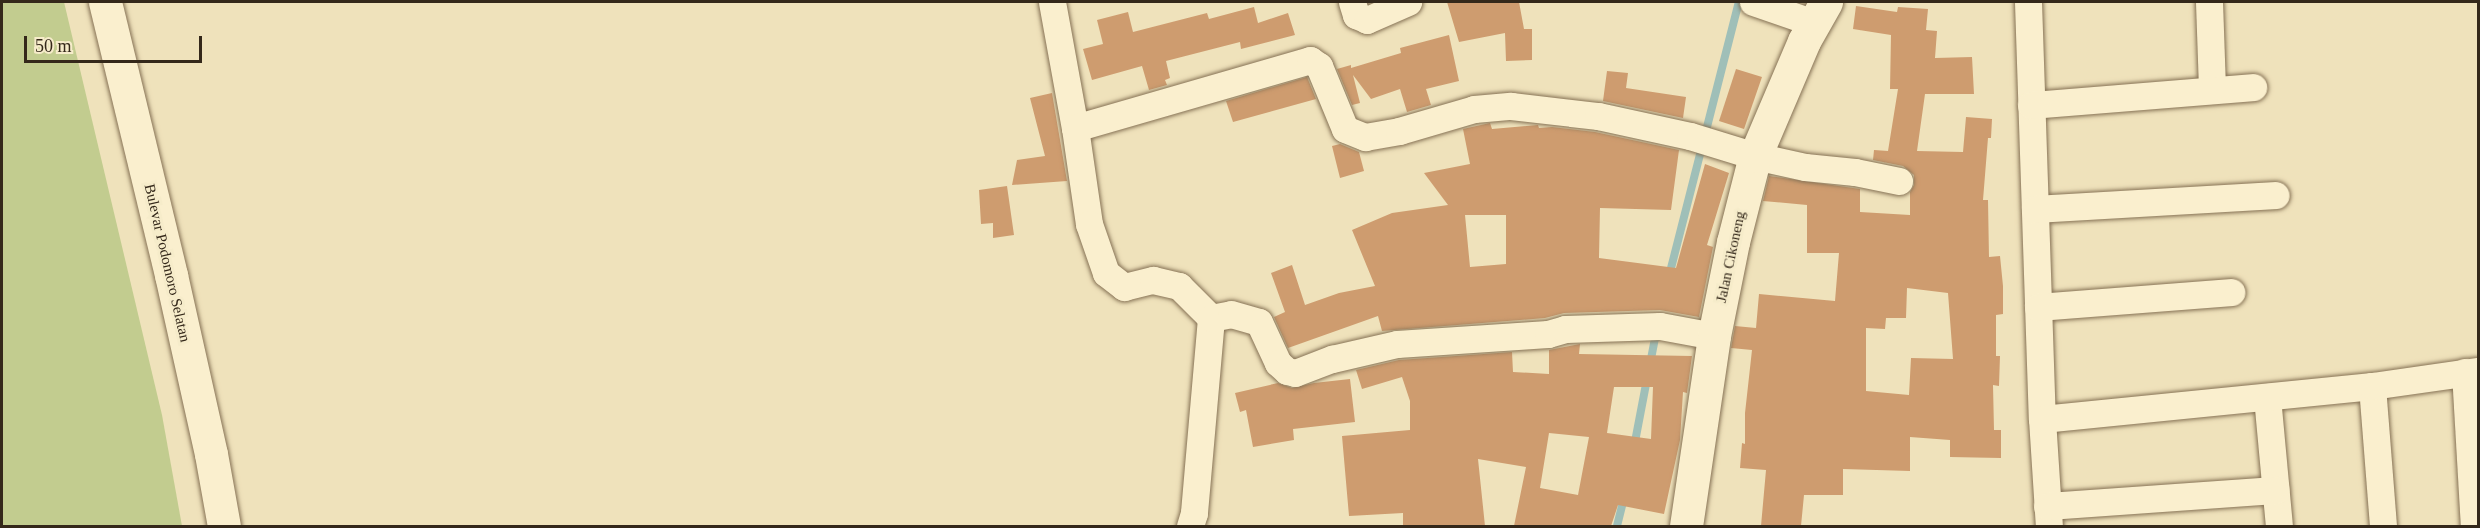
<!DOCTYPE html>
<html>
<head>
<meta charset="utf-8">
<style>
	body { margin:0 }
	#map { position:relative; width:2480px; height:528px; overflow:hidden; background:#efe2bb; font-family:Georgia,serif }
	div>[style] { position:absolute }
	.green>* { inset:0; background:#c2cc8f }
	.stream>* { height:8px; margin:-4px; padding:0 4px; transform-origin:4px; border-radius:4px; background:#9fbfb8 }
	.building>* { inset:0; background:#ce9c6f }
	.roads { filter:drop-shadow(0 0 2px #867255) drop-shadow(0 0 2px #867255) }
	.minor>* { height:27px; margin:-13.5px; padding:0 13.5px; transform-origin:13.5px; border-radius:13.5px; background:#faefce }
	.tertiary>* { height:33px; margin:-16.5px; padding:0 16.5px; transform-origin:16.5px; border-radius:16.5px; background:#faefce }
	span { translate:-50% -50%; white-space:nowrap; text-align:center; line-height:1.15; -webkit-text-stroke:6px #f6ecca; paint-order:stroke }
	.street-label { font-size:15px; color:#34281a }
	.frame { position:absolute; inset:0; border:3px solid #34281a; pointer-events:none }
	.scale { position:absolute; left:24px; top:36px; width:178px; height:27px; box-sizing:border-box; border:3px solid #34281a; border-top:0; padding-left:8px; font-size:18px; line-height:21px; white-space:nowrap; color:#34281a; -webkit-text-stroke:4px #f6ecca; paint-order:stroke }
</style>
</head>
<body>
<div id="map">
	<div class="green">
		<div style="clip-path:polygon(2px 2px,64px 2px,162px 415px,182px 526px,2px 526px)"></div>
	</div>
	<div class="stream">
		<div style="left:1669px;top:276px;width:283px;rotate:-75.7deg"></div>
		<div style="left:1650px;top:364px;width:33px;rotate:-79deg"></div>
		<div style="left:1634px;top:447px;width:69px;rotate:-79.2deg"></div>
		<div style="left:1617px;top:526px;width:30px;rotate:-76deg"></div>
	</div>
	<div class="building">
		<div style="clip-path:polygon(1447px 2px,1519px 2px,1524px 29px,1532px 29px,1532px 60px,1506px 61px,1505px 33px,1459px 42px)"></div>
		<div style="clip-path:polygon(evenodd,1856px 6px,1897px 12px,1898px 7px,1928px 9px,1926px 30px,1937px 31px,1935px 58px,1972px 57px,1974px 94px,1925px 94px,1917px 151px,1963px 152px,1966px 117px,1992px 119px,1991px 138px,1988px 138px,1983px 200px,1988px 200px,1989px 257px,2000px 256px,2003px 286px,2003px 314px,1996px 315px,1996px 356px,2000px 356px,1999px 386px,1993px 385px,1994px 430px,2001px 430px,2001px 458px,1950px 457px,1950px 440px,1910px 437px,1910px 471px,1843px 469px,1843px 495px,1804px 495px,1801px 526px,1761px 526px,1766px 470px,1740px 468px,1742px 443px,1745px 444px,1745px 413px,1752px 350px,1731px 348px,1735px 326px,1756px 328px,1759px 294px,1835px 301px,1839px 253px,1807px 253px,1807px 205px,1763px 201px,1769px 176px,1860px 189px,1860px 212px,1910px 215px,1910px 192px,1914px 185px,1914px 175px,1903px 166px,1873px 160px,1874px 150px,1888px 151px,1898px 89px,1890px 89px,1891px 35px,1853px 29px,1856px 6px,1907px 288px,1948px 293px,1953px 359px,1911px 358px,1909px 395px,1866px 391px,1866px 328px,1885px 329px,1886px 318px,1906px 318px,1907px 288px)"></div>
		<div style="clip-path:polygon(1254px 7px,1258px 23px,1288px 13px,1295px 35px,1241px 49px,1240px 42px,1166px 61px,1170px 78px,1165px 80px,1167px 85px,1149px 90px,1142px 66px,1092px 80px,1083px 49px,1103px 44px,1097px 20px,1128px 12px,1133px 32px,1207px 13px,1209px 19px)"></div>
		<div style="clip-path:polygon(1449px 35px,1459px 81px,1426px 89px,1431px 105px,1407px 112px,1400px 89px,1371px 99px,1353px 75px,1360px 103px,1352px 105px,1337px 69px,1351px 65px,1351px 68px,1401px 53px,1400px 48px)"></div>
		<div style="clip-path:polygon(1736px 69px,1762px 77px,1744px 129px,1719px 121px)"></div>
		<div style="clip-path:polygon(1607px 71px,1628px 73px,1626px 88px,1686px 97px,1683px 118px,1603px 101px)"></div>
		<div style="clip-path:polygon(1307px 77px,1316px 99px,1233px 122px,1226px 101px)"></div>
		<div style="clip-path:polygon(1052px 93px,1067px 181px,1012px 185px,1017px 160px,1045px 156px,1030px 98px)"></div>
		<div style="clip-path:polygon(evenodd,1490px 123px,1492px 129px,1538px 125px,1539px 128px,1552px 127px,1595px 132px,1679px 150px,1671px 210px,1600px 208px,1599px 258px,1676px 268px,1705px 164px,1729px 173px,1707px 245px,1713px 247px,1699px 317px,1660px 310px,1564px 313px,1545px 318px,1382px 331px,1378px 316px,1288px 348px,1274px 317px,1285px 312px,1271px 273px,1292px 265px,1305px 305px,1339px 293px,1375px 286px,1352px 230px,1392px 213px,1448px 205px,1424px 173px,1470px 164px,1463px 129px,1490px 123px,1465px 215px,1506px 215px,1506px 264px,1470px 267px,1465px 215px)"></div>
		<div style="clip-path:polygon(1340px 144px,1359px 152px,1364px 171px,1340px 178px,1332px 146px)"></div>
		<div style="clip-path:polygon(1007px 186px,1014px 235px,993px 238px,993px 223px,981px 224px,979px 190px)"></div>
		<div style="clip-path:polygon(evenodd,1580px 344px,1579px 354px,1692px 356px,1687px 393px,1683px 392px,1680px 440px,1664px 514px,1618px 505px,1611px 526px,1514px 526px,1526px 467px,1478px 459px,1485px 526px,1403px 526px,1403px 513px,1349px 516px,1342px 436px,1410px 430px,1410px 401px,1402px 377px,1362px 389px,1356px 370px,1399px 360px,1512px 352px,1513px 372px,1549px 374px,1549px 350px,1580px 344px,1614px 387px,1653px 387px,1651px 439px,1607px 433px,1614px 387px,1580px 344px,1549px 433px,1589px 437px,1578px 495px,1540px 488px,1549px 433px)"></div>
		<div style="clip-path:polygon(1350px 379px,1355px 422px,1293px 429px,1294px 440px,1253px 447px,1246px 410px,1240px 412px,1235px 393px,1278px 383px,1292px 388px,1314px 383px)"></div>
	</div>
	<div class="roads">
		<div class="minor">
			<div style="left:1052px;top:2px;width:128px;rotate:79.7deg"></div>
			<div style="left:1075px;top:128px;width:97px;rotate:81.7deg"></div>
			<div style="left:1089px;top:224px;width:52px;rotate:70.9deg"></div>
			<div style="left:1106px;top:273px;width:23px;rotate:38deg"></div>
			<div style="left:1124px;top:287px;width:30px;rotate:-14deg"></div>
			<div style="left:1153px;top:280px;width:27px;rotate:13deg"></div>
			<div style="left:1179px;top:286px;width:45px;rotate:45deg"></div>
			<div style="left:1211px;top:318px;width:196px;rotate:95deg"></div>
			<div style="left:1194px;top:513px;width:14px;rotate:107deg"></div>
			<div style="left:1352px;top:2px;width:14px;rotate:73deg"></div>
			<div style="left:1356px;top:15px;width:12px;rotate:24deg"></div>
			<div style="left:1367px;top:20px;width:45px;rotate:-23.7deg"></div>
			<div style="left:1753px;top:2px;width:65px;rotate:19deg"></div>
			<div style="left:2028px;top:2px;width:417px;rotate:88.1deg"></div>
			<div style="left:2042px;top:419px;width:107px;rotate:86.3deg"></div>
			<div style="left:2209px;top:2px;width:88px;rotate:88deg"></div>
			<div style="left:2031px;top:105px;width:223px;rotate:-4.6deg"></div>
			<div style="left:1075px;top:128px;width:245px;rotate:-16.1deg"></div>
			<div style="left:1310px;top:60px;width:11px;rotate:34deg"></div>
			<div style="left:1319px;top:66px;width:68px;rotate:67.6deg"></div>
			<div style="left:1345px;top:129px;width:22px;rotate:22deg"></div>
			<div style="left:1365px;top:137px;width:35px;rotate:-10deg"></div>
			<div style="left:1399px;top:131px;width:78px;rotate:-16.3deg"></div>
			<div style="left:1474px;top:109px;width:37px;rotate:-5deg"></div>
			<div style="left:1511px;top:106px;width:88px;rotate:6.6deg"></div>
			<div style="left:1598px;top:116px;width:94px;rotate:12.3deg"></div>
			<div style="left:1690px;top:136px;width:68px;rotate:17.1deg"></div>
			<div style="left:1755px;top:156px;width:51px;rotate:12.4deg"></div>
			<div style="left:1805px;top:167px;width:50px;rotate:5.7deg"></div>
			<div style="left:1855px;top:172px;width:45px;rotate:11.6deg"></div>
			<div style="left:2035px;top:209px;width:241px;rotate:-3.3deg"></div>
			<div style="left:2038px;top:307px;width:194px;rotate:-4.4deg"></div>
			<div style="left:1211px;top:318px;width:20px;rotate:-11deg"></div>
			<div style="left:1231px;top:314px;width:29px;rotate:16deg"></div>
			<div style="left:1259px;top:322px;width:45px;rotate:65.1deg"></div>
			<div style="left:1278px;top:363px;width:12px;rotate:42deg"></div>
			<div style="left:1287px;top:371px;width:8px;rotate:14deg"></div>
			<div style="left:1295px;top:373px;width:40px;rotate:-21deg"></div>
			<div style="left:1332px;top:359px;width:67px;rotate:-13deg"></div>
			<div style="left:1397px;top:344px;width:151px;rotate:-3.8deg"></div>
			<div style="left:1548px;top:334px;width:18px;rotate:-16deg"></div>
			<div style="left:1565px;top:329px;width:95px;rotate:-1.8deg"></div>
			<div style="left:1660px;top:326px;width:55px;rotate:10.5deg"></div>
			<div style="left:2465px;top:372px;width:154px;rotate:86.7deg"></div>
			<div style="left:2372px;top:386px;width:140px;rotate:85.5deg"></div>
			<div style="left:2267px;top:397px;width:130px;rotate:84.7deg"></div>
			<div style="left:2042px;top:419px;width:332px;rotate:-5.7deg"></div>
			<div style="left:2372px;top:386px;width:107px;rotate:-8.1deg"></div>
			<div style="left:2047px;top:506px;width:229px;rotate:-4deg"></div>
		</div>
		<div class="tertiary">
			<div style="left:105px;top:2px;width:281px;rotate:76.4deg"></div>
			<div style="left:171px;top:275px;width:183px;rotate:77.4deg"></div>
			<div style="left:211px;top:454px;width:73px;rotate:79.8deg"></div>
			<div style="left:1686px;top:526px;width:192px;rotate:-81.6deg"></div>
			<div style="left:1714px;top:336px;width:96px;rotate:-78.6deg"></div>
			<div style="left:1733px;top:242px;width:89px;rotate:-75.7deg"></div>
			<div style="left:1755px;top:156px;width:125px;rotate:-66.9deg"></div>
			<div style="left:1804px;top:41px;width:45px;rotate:-60.6deg"></div>
		</div>
	</div>
	<div class="street-label">
		<span style="left:1731px;top:257px;rotate:-78deg">Jalan Cikoneng</span>
		<span style="left:167px;top:263px;rotate:77deg">Bulevar Podomoro Selatan</span>
	</div>
	<div class="frame"></div>
	<div class="scale">50 m</div>
</div>
</body>
</html>
